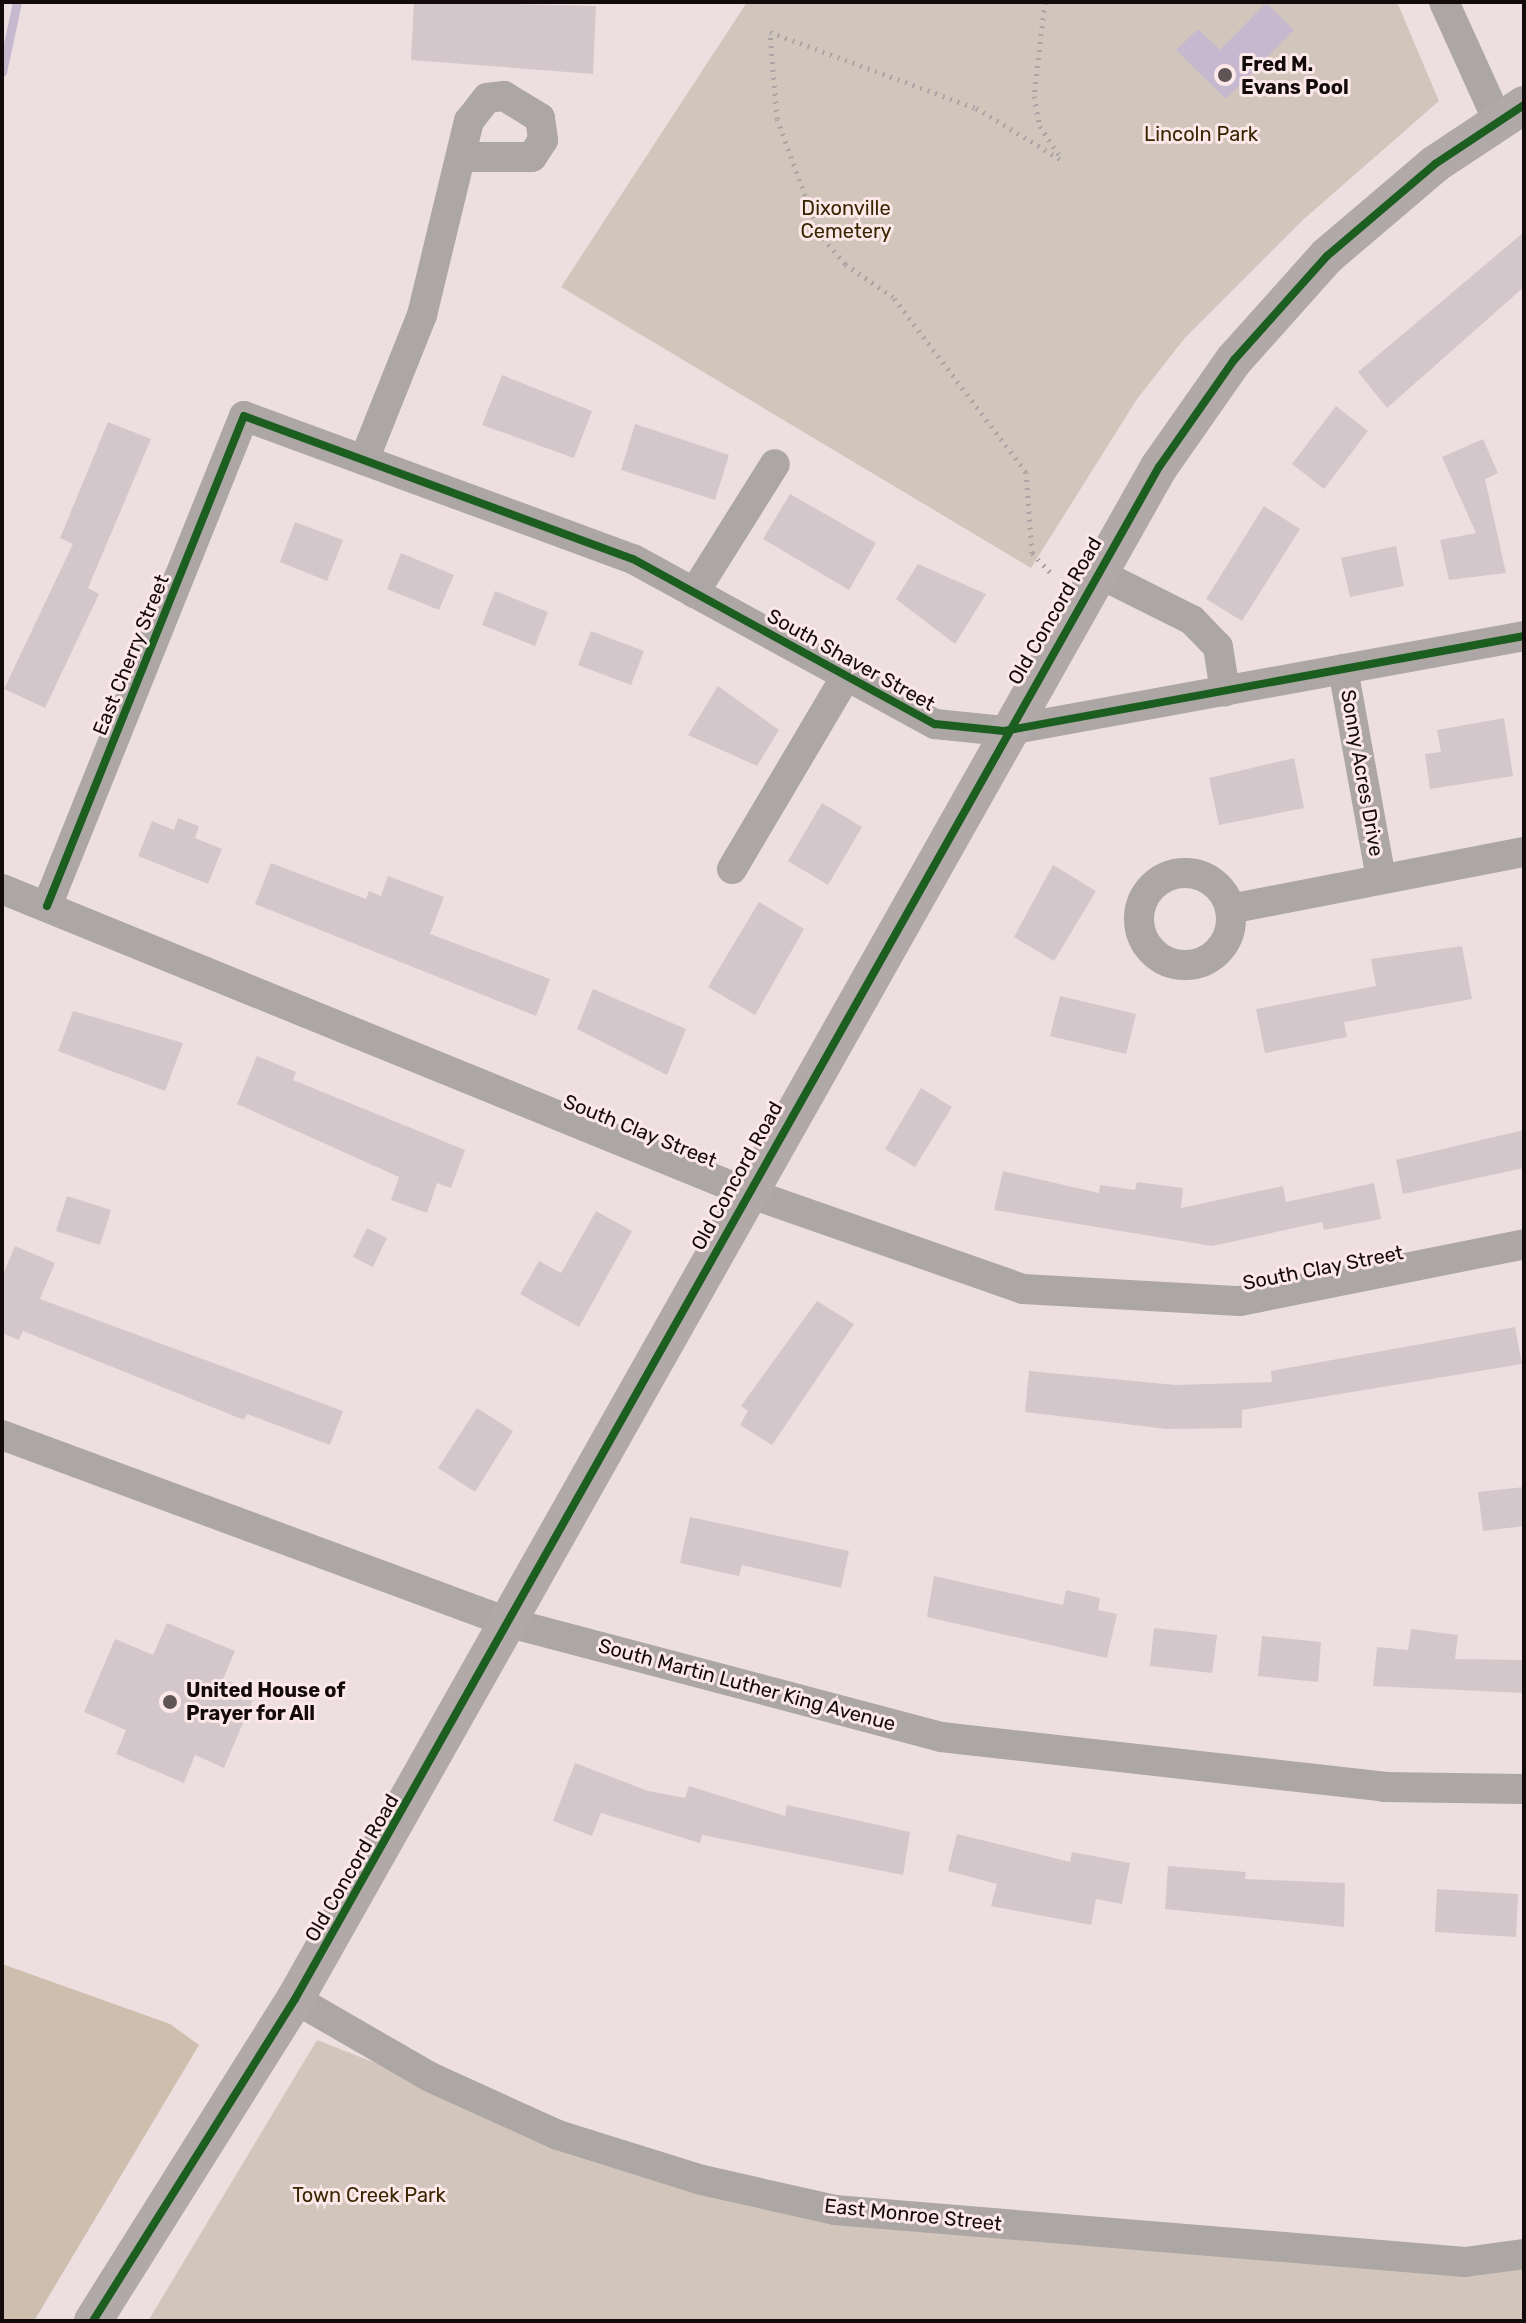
<!DOCTYPE html>
<html>
<head>
<meta charset="utf-8">
<style>
	body { margin:0 }
	#map { position:relative; width:1526px; height:2323px; overflow:hidden; background:#eddfe0; font-family:Rubik,sans-serif }
	div>[style] { position:absolute }
	.green>* { inset:0; background:#d2c6bc }
	.forest>* { inset:0; background:#cebeae }
	.water>* { inset:0; background:#c6b8ce }
	.stream>* { height:9px; margin:-4.5px; padding:0 4.5px; transform-origin:4.5px; border-radius:4.5px; background:#c6b8ce }
	.building>* { inset:0; background:#d3c7cb }
	.path>* { height:5px; margin-top:-2.5px; transform-origin:0; background:repeating-linear-gradient(90deg,#aca5a5 0 2px,transparent 0 8px) }
	.minor>* { height:30px; margin:-15px; padding:0 15px; transform-origin:15px; border-radius:15px; background:#aca6a4 }
	.minor>.ring { margin:-15px; padding:0; box-sizing:content-box; background:none; border:30px solid #aca6a4; border-radius:50% }
	.major>* { height:38px; margin:-19px; padding:0 19px; transform-origin:19px; border-radius:19px; background:#b1a8a8 }
	.cycleway>* { height:8px; margin:-4px; padding:0 4px; transform-origin:4px; border-radius:4px; background:#1b5e20 }
	.dots>* { width:22px; height:22px; translate:-50% -50%; box-sizing:border-box; border:4px solid #fde8e9; border-radius:50% }
	span { translate:-50% -50%; white-space:nowrap; text-align:center; line-height:1.15; -webkit-text-stroke:6px #fde8e9; paint-order:stroke }
	.poi-label { font-size:20px; color:#130a0b; font-weight:700 }
	.left { translate:0 -50%; text-align:left }
	.park-label { font-size:20px; color:#392600 }
	.street-label { font-size:20px; color:#130a0b }
	.frame { position:absolute; inset:0; border:4px solid #130a0b; pointer-events:none }
</style>
</head>
<body>
<div id="map">
	<div class="green">
		<div style="clip-path:polygon(747px 2px,1397px 2px,1439px 101px,1304px 219px,1184px 339px,1137px 399px,1031px 568px,561px 287px)"></div>
		<div style="clip-path:polygon(317px 2040px,558px 2135px,835px 2210px,1524px 2253px,1524px 2321px,148px 2321px)"></div>
	</div>
	<div class="forest">
		<div style="clip-path:polygon(2px 1964px,170px 2024px,199px 2045px,34px 2321px,2px 2321px)"></div>
	</div>
	<div class="water">
		<div style="clip-path:polygon(1266px 3px,1294px 30px,1226px 99px,1176px 50px,1198px 29px,1220px 50px)"></div>
	</div>
	<div class="stream">
		<div style="left:2px;top:72px;width:72px;rotate:-77.9deg"></div>
	</div>
	<div class="building">
		<div style="clip-path:polygon(414px 2px,596px 6px,593px 74px,411px 60px)"></div>
		<div style="clip-path:polygon(1524px 232px,1524px 287px,1387px 408px,1358px 372px)"></div>
		<div style="clip-path:polygon(502px 375px,592px 411px,574px 458px,482px 425px)"></div>
		<div style="clip-path:polygon(1336px 406px,1368px 431px,1324px 489px,1292px 464px)"></div>
		<div style="clip-path:polygon(108px 422px,151px 439px,88px 588px,99px 594px,45px 708px,4px 689px,73px 544px,60px 538px)"></div>
		<div style="clip-path:polygon(635px 424px,729px 455px,715px 500px,621px 470px)"></div>
		<div style="clip-path:polygon(1483px 439px,1498px 473px,1485px 479px,1506px 573px,1449px 580px,1440px 540px,1476px 533px,1442px 457px)"></div>
		<div style="clip-path:polygon(790px 494px,876px 543px,849px 590px,763px 539px)"></div>
		<div style="clip-path:polygon(1264px 506px,1300px 529px,1242px 621px,1206px 599px)"></div>
		<div style="clip-path:polygon(295px 522px,343px 540px,327px 581px,280px 562px)"></div>
		<div style="clip-path:polygon(1396px 546px,1404px 586px,1350px 597px,1341px 558px)"></div>
		<div style="clip-path:polygon(401px 553px,454px 575px,439px 610px,387px 589px)"></div>
		<div style="clip-path:polygon(918px 564px,986px 594px,955px 644px,896px 599px)"></div>
		<div style="clip-path:polygon(495px 591px,548px 612px,535px 646px,482px 625px)"></div>
		<div style="clip-path:polygon(591px 631px,644px 651px,631px 685px,578px 665px)"></div>
		<div style="clip-path:polygon(718px 686px,779px 730px,757px 766px,688px 735px)"></div>
		<div style="clip-path:polygon(1504px 718px,1513px 776px,1430px 789px,1425px 754px,1441px 752px,1437px 730px)"></div>
		<div style="clip-path:polygon(1294px 758px,1304px 808px,1219px 825px,1209px 778px)"></div>
		<div style="clip-path:polygon(822px 803px,862px 827px,828px 885px,788px 861px)"></div>
		<div style="clip-path:polygon(178px 818px,199px 826px,195px 838px,222px 849px,208px 884px,138px 856px,152px 821px,174px 830px)"></div>
		<div style="clip-path:polygon(271px 863px,366px 899px,369px 891px,381px 896px,388px 876px,444px 897px,430px 934px,550px 979px,536px 1016px,255px 904px)"></div>
		<div style="clip-path:polygon(1053px 865px,1096px 891px,1054px 961px,1014px 937px)"></div>
		<div style="clip-path:polygon(759px 902px,804px 929px,755px 1015px,708px 987px)"></div>
		<div style="clip-path:polygon(1462px 946px,1472px 999px,1344px 1022px,1347px 1037px,1265px 1053px,1256px 1009px,1376px 986px,1371px 959px)"></div>
		<div style="clip-path:polygon(593px 989px,686px 1029px,667px 1075px,577px 1029px)"></div>
		<div style="clip-path:polygon(1060px 996px,1136px 1014px,1126px 1054px,1050px 1036px)"></div>
		<div style="clip-path:polygon(73px 1011px,183px 1043px,165px 1091px,58px 1051px)"></div>
		<div style="clip-path:polygon(257px 1056px,296px 1072px,293px 1080px,465px 1150px,451px 1188px,437px 1183px,427px 1213px,391px 1200px,399px 1177px,237px 1104px)"></div>
		<div style="clip-path:polygon(921px 1088px,952px 1107px,915px 1167px,885px 1149px)"></div>
		<div style="clip-path:polygon(1524px 1130px,1524px 1168px,1403px 1194px,1396px 1160px)"></div>
		<div style="clip-path:polygon(1003px 1171px,1099px 1193px,1100px 1185px,1135px 1190px,1137px 1182px,1183px 1188px,1181px 1208px,1283px 1186px,1286px 1202px,1374px 1183px,1381px 1219px,1324px 1230px,1322px 1222px,1212px 1246px,994px 1210px)"></div>
		<div style="clip-path:polygon(67px 1196px,111px 1210px,100px 1245px,56px 1231px)"></div>
		<div style="clip-path:polygon(596px 1211px,632px 1231px,579px 1327px,520px 1294px,539px 1261px,561px 1273px)"></div>
		<div style="clip-path:polygon(367px 1228px,387px 1238px,373px 1267px,353px 1257px)"></div>
		<div style="clip-path:polygon(15px 1246px,55px 1263px,40px 1299px,343px 1411px,330px 1445px,247px 1414px,244px 1420px,23px 1331px,19px 1340px,2px 1333px,2px 1277px)"></div>
		<div style="clip-path:polygon(817px 1301px,854px 1324px,772px 1445px,740px 1425px,748px 1411px,741px 1406px)"></div>
		<div style="clip-path:polygon(1515px 1327px,1522px 1364px,1242px 1410px,1242px 1428px,1167px 1429px,1025px 1412px,1029px 1371px,1176px 1385px,1272px 1382px,1271px 1371px)"></div>
		<div style="clip-path:polygon(477px 1408px,513px 1431px,475px 1492px,438px 1468px)"></div>
		<div style="clip-path:polygon(1524px 1487px,1524px 1526px,1483px 1531px,1478px 1492px)"></div>
		<div style="clip-path:polygon(690px 1517px,849px 1551px,841px 1588px,742px 1565px,739px 1576px,680px 1563px)"></div>
		<div style="clip-path:polygon(934px 1576px,1063px 1605px,1066px 1590px,1100px 1598px,1098px 1610px,1117px 1614px,1107px 1658px,927px 1617px)"></div>
		<div style="clip-path:polygon(167px 1623px,235px 1651px,223px 1679px,256px 1692px,224px 1768px,195px 1755px,184px 1783px,116px 1754px,126px 1730px,84px 1712px,115px 1639px,153px 1655px)"></div>
		<div style="clip-path:polygon(1154px 1628px,1217px 1635px,1212px 1673px,1150px 1666px)"></div>
		<div style="clip-path:polygon(1411px 1629px,1458px 1635px,1455px 1659px,1524px 1660px,1524px 1693px,1373px 1686px,1377px 1647px,1408px 1650px)"></div>
		<div style="clip-path:polygon(1262px 1636px,1321px 1642px,1318px 1682px,1258px 1676px)"></div>
		<div style="clip-path:polygon(575px 1763px,648px 1791px,685px 1798px,689px 1786px,785px 1816px,787px 1805px,910px 1832px,903px 1875px,702px 1835px,700px 1843px,601px 1813px,592px 1836px,553px 1821px)"></div>
		<div style="clip-path:polygon(957px 1834px,1070px 1862px,1072px 1852px,1130px 1863px,1122px 1904px,1096px 1899px,1091px 1925px,991px 1906px,997px 1884px,948px 1871px)"></div>
		<div style="clip-path:polygon(1168px 1866px,1246px 1872px,1245px 1879px,1345px 1883px,1344px 1927px,1165px 1909px)"></div>
		<div style="clip-path:polygon(1437px 1889px,1518px 1894px,1516px 1937px,1435px 1932px)"></div>
	</div>
	<div class="path">
		<div style="left:1045px;top:2px;width:95px;rotate:96.7deg"></div>
		<div style="left:1034px;top:96px;width:31px;rotate:79deg"></div>
		<div style="left:1040px;top:126px;width:37px;rotate:57deg"></div>
		<div style="left:1050px;top:572px;width:26px;rotate:-133deg"></div>
		<div style="left:1032px;top:553px;width:81px;rotate:-94.2deg"></div>
		<div style="left:1026px;top:472px;width:220px;rotate:-127.2deg"></div>
		<div style="left:893px;top:297px;width:58px;rotate:-145.5deg"></div>
		<div style="left:845px;top:264px;width:40px;rotate:-130deg"></div>
		<div style="left:819px;top:233px;width:121px;rotate:-110.2deg"></div>
		<div style="left:777px;top:119px;width:87px;rotate:-94.6deg"></div>
		<div style="left:770px;top:32px;width:220px;rotate:20.3deg"></div>
		<div style="left:976px;top:108px;width:102px;rotate:31.3deg"></div>
	</div>
	<div class="minor">
		<div style="left:1444px;top:2px;width:128px;rotate:65.6deg"></div>
		<div style="left:364px;top:460px;width:156px;rotate:-68.2deg"></div>
		<div style="left:422px;top:315px;width:200px;rotate:-76.4deg"></div>
		<div style="left:469px;top:121px;width:29px;rotate:-52deg"></div>
		<div style="left:487px;top:98px;width:17px;rotate:-7deg"></div>
		<div style="left:504px;top:96px;width:42px;rotate:31.4deg"></div>
		<div style="left:540px;top:118px;width:22px;rotate:82deg"></div>
		<div style="left:543px;top:140px;width:20px;rotate:123deg"></div>
		<div style="left:532px;top:157px;width:70px;rotate:180deg"></div>
		<div style="left:1096px;top:572px;width:107px;rotate:26.6deg"></div>
		<div style="left:1192px;top:620px;width:37px;rotate:46deg"></div>
		<div style="left:1218px;top:647px;width:45px;rotate:81deg"></div>
		<div style="left:694px;top:593px;width:152px;rotate:-57.9deg"></div>
		<div style="left:1343px;top:669px;width:212px;rotate:79.7deg"></div>
		<div style="left:732px;top:869px;width:224px;rotate:-59.4deg"></div>
		<div class="ring" style="left:1139px;top:873px;width:62px;height:62px"></div>
		<div style="left:2px;top:889px;width:803px;rotate:22.16deg"></div>
		<div style="left:746px;top:1192px;width:293px;rotate:19.3deg"></div>
		<div style="left:1023px;top:1289px;width:217px;rotate:3.2deg"></div>
		<div style="left:1240px;top:1301px;width:290px;rotate:-11.3deg"></div>
		<div style="left:47px;top:906px;width:528px;rotate:-68.1deg"></div>
		<div style="left:244px;top:416px;width:414px;rotate:20.2deg"></div>
		<div style="left:633px;top:559px;width:344px;rotate:28.7deg"></div>
		<div style="left:935px;top:724px;width:69px;rotate:5.8deg"></div>
		<div style="left:1004px;top:731px;width:529px;rotate:-10.35deg"></div>
		<div style="left:1230px;top:909px;width:299px;rotate:-11deg"></div>
		<div style="left:2px;top:1435px;width:542px;rotate:20.31deg"></div>
		<div style="left:510px;top:1623px;width:446px;rotate:14.8deg"></div>
		<div style="left:941px;top:1737px;width:446px;rotate:6.4deg"></div>
		<div style="left:1384px;top:1787px;width:140px;rotate:0.8deg"></div>
		<div style="left:295px;top:1999px;width:156px;rotate:30deg"></div>
		<div style="left:430px;top:2077px;width:141px;rotate:24.4deg"></div>
		<div style="left:558px;top:2135px;width:151px;rotate:17.4deg"></div>
		<div style="left:702px;top:2180px;width:136px;rotate:12.7deg"></div>
		<div style="left:835px;top:2210px;width:632px;rotate:4.72deg"></div>
		<div style="left:1465px;top:2262px;width:60px;rotate:-7.7deg"></div>
	</div>
	<div class="major">
		<div style="left:93px;top:2321px;width:380px;rotate:-57.9deg"></div>
		<div style="left:295px;top:1999px;width:1759px;rotate:-60.58deg"></div>
		<div style="left:1159px;top:467px;width:131px;rotate:-55deg"></div>
		<div style="left:1234px;top:360px;width:140px;rotate:-48.2deg"></div>
		<div style="left:1327px;top:256px;width:142px;rotate:-40.4deg"></div>
		<div style="left:1435px;top:164px;width:107px;rotate:-33.5deg"></div>
	</div>
	<div class="cycleway">
		<div style="left:47px;top:906px;width:528px;rotate:-68.1deg"></div>
		<div style="left:244px;top:416px;width:414px;rotate:20.2deg"></div>
		<div style="left:633px;top:559px;width:344px;rotate:28.7deg"></div>
		<div style="left:935px;top:724px;width:69px;rotate:5.8deg"></div>
		<div style="left:1004px;top:731px;width:529px;rotate:-10.35deg"></div>
		<div style="left:93px;top:2321px;width:380px;rotate:-57.9deg"></div>
		<div style="left:295px;top:1999px;width:1759px;rotate:-60.58deg"></div>
		<div style="left:1159px;top:467px;width:131px;rotate:-55deg"></div>
		<div style="left:1234px;top:360px;width:140px;rotate:-48.2deg"></div>
		<div style="left:1327px;top:256px;width:142px;rotate:-40.4deg"></div>
		<div style="left:1435px;top:164px;width:107px;rotate:-33.5deg"></div>
	</div>
	<div class="dots">
		<div style="left:1225px;top:75px;background:#5f5556"></div>
		<div style="left:170px;top:1702px;background:#5f5556"></div>
	</div>
	<div class="poi-label">
		<span class="left" style="left:1241px;top:76px">Fred M.<br>Evans Pool</span>
		<span class="left" style="left:186px;top:1702px">United House of<br>Prayer for All</span>
	</div>
	<div class="park-label">
		<span style="left:1201px;top:134px">Lincoln Park</span>
		<span style="left:846px;top:220px">Dixonville<br>Cemetery</span>
		<span style="left:369px;top:2195px">Town Creek Park</span>
	</div>
	<div class="street-label">
		<span style="left:1055px;top:611px;rotate:-60deg">Old Concord Road</span>
		<span style="left:131px;top:655px;rotate:-68deg">East Cherry Street</span>
		<span style="left:851px;top:660px;rotate:29deg">South Shaver Street</span>
		<span style="left:1362px;top:773px;rotate:80deg">Sonny Acres Drive</span>
		<span style="left:640px;top:1131px;rotate:22deg">South Clay Street</span>
		<span style="left:737px;top:1176px;rotate:-61deg">Old Concord Road</span>
		<span style="left:1323px;top:1268px;rotate:-11deg">South Clay Street</span>
		<span style="left:747px;top:1685px;rotate:15deg">South Martin Luther King Avenue</span>
		<span style="left:352px;top:1868px;rotate:-60deg">Old Concord Road</span>
		<span style="left:913px;top:2215px;rotate:6deg">East Monroe Street</span>
	</div>
	<div class="frame"></div>
</div>
</body>
</html>
